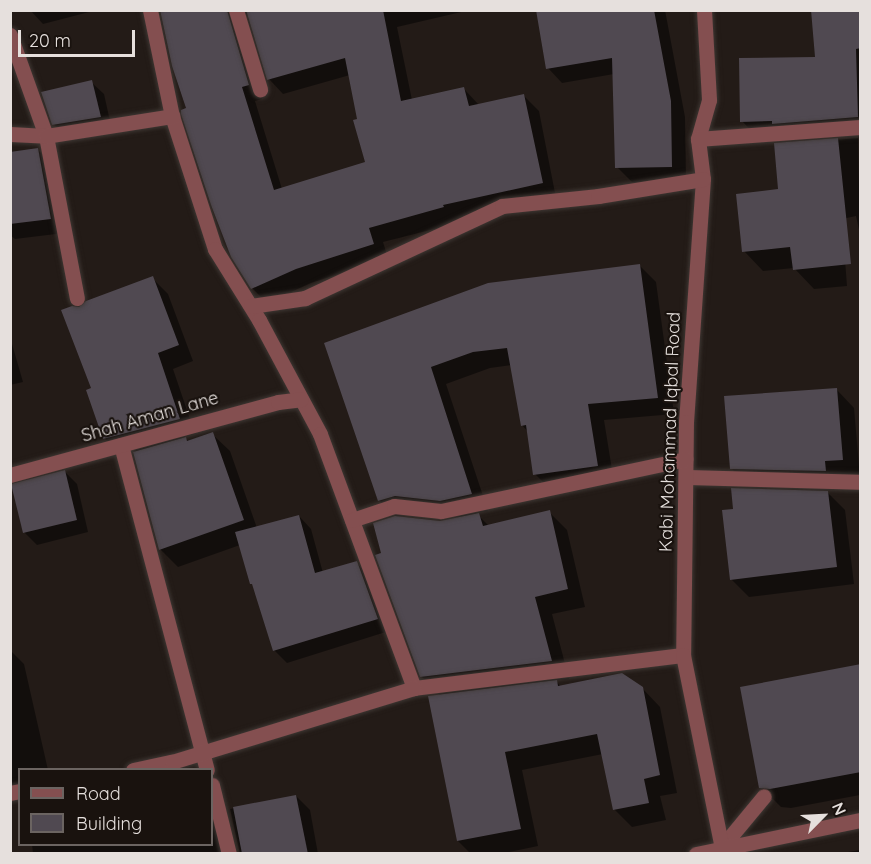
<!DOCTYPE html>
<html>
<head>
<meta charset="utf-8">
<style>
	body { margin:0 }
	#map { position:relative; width:871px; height:864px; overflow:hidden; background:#231b17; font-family:Quicksand,sans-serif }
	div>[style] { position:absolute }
	.shadow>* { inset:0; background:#0007 }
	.building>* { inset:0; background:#504951 }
	.roads { filter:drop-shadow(0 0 2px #3e3733) drop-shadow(0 0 2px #3e3733) }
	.lane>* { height:15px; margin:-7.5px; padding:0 7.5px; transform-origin:7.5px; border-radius:7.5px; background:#844f50 }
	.street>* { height:15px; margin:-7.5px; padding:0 7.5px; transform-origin:7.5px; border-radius:7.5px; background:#844f50 }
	span { translate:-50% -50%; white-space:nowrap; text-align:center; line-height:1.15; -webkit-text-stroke:4.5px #19120e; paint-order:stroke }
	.street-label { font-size:18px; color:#e6e0dd }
	.frame { position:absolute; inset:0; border:12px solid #e6e0dd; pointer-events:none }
	.legend { position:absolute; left:18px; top:768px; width:195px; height:78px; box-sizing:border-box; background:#19120e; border:2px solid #6b6461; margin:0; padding:8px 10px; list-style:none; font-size:18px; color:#e6e0dd }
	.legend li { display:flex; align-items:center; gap:12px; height:30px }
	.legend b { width:30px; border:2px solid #6b6461 }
	.north { position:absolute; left:793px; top:786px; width:60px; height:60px; -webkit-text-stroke:4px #19120e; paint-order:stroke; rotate:66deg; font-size:16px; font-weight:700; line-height:24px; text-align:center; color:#e6e0dd }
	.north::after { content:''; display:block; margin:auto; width:21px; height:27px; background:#e6e0dd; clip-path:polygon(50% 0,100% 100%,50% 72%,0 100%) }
	.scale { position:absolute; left:18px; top:30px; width:117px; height:27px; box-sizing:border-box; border:3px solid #e6e0dd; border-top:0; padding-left:8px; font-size:18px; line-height:21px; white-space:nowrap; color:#e6e0dd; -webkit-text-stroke:4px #19120e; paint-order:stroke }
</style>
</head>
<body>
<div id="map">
	<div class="shadow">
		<div style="clip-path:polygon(30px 10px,97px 10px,43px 24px)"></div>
		<div style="clip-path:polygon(evenodd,162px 10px,470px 10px,397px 27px,412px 100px,464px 89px,479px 105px,524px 96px,539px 111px,556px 198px,383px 242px,388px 258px,311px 283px,267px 303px,252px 288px,188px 109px,162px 10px,249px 14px,269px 79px,283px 94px,350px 75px,367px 163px,282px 189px,255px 101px,262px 99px,241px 28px,243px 18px,249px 14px)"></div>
		<div style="clip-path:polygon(538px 10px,665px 10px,685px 117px,686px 181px,632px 182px,617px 167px,614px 74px,562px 83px,548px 68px)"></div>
		<div style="clip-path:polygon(860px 10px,860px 134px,758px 138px,742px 121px,816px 58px)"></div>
		<div style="clip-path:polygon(91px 82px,104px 94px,112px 130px,66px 137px,54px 124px)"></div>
		<div style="clip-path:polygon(858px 138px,860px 234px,856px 216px,842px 219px,847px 286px,814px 289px,794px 268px,763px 271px,744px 251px,780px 191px,775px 145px)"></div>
		<div style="clip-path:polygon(38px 150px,53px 165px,64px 233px,15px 239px,10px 235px,10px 153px)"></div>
		<div style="clip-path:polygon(640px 266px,656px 282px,674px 414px,604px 420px,614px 482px,551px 490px,535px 474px,528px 432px,522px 425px,512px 365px,490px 368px,446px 384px,488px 511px,476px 513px,489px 526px,549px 512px,567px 530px,585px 607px,552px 614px,569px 679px,555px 680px,561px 687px,642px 688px,660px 707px,677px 793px,660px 796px,666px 820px,632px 827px,614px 809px,603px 754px,522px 770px,538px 846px,500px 854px,471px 854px,458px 841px,441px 696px,422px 677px,440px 522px,461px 517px,412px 512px,396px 517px,379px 500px,326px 344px)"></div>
		<div style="clip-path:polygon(152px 278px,168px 294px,193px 361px,173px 369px,195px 434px,184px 437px,189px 442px,212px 434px,230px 451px,257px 528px,299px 516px,311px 529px,323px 573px,356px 563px,369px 575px,389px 631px,287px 663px,274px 650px,240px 545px,178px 567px,160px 549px,134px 450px,120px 454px,104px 438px,93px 389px,80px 309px)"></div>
		<div style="clip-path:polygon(10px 337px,23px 382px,10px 385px)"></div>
		<div style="clip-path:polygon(837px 390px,854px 408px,860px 477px,749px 486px,731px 468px)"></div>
		<div style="clip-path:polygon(65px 472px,77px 484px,88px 532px,37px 545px,24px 532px)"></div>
		<div style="clip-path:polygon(827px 492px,845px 510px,854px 584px,749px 597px,731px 579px)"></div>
		<div style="clip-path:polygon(10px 650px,24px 664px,48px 770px,20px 770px,20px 790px,10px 792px)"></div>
		<div style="clip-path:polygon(860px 665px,860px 795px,791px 808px,781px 807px,761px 787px)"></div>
		<div style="clip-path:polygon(296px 796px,310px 810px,318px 854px,240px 854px,230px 809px)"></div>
		<div style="clip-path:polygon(212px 817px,222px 827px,228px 854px,33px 854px,32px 844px,212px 844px)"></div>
		<div style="clip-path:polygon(860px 850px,860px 854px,836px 854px)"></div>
	</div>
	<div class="building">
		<div style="clip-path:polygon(160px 10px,227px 10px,249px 85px,242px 87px,274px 190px,365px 162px,353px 120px,357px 119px,345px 58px,267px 80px,246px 10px,383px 10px,401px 101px,464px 87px,469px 106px,524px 94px,543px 183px,443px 205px,444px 207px,369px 228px,374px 244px,296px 269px,251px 289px,231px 257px,211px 205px,181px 114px,181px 110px,186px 108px,172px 66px)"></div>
		<div style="clip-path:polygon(536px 10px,654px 10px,671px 101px,672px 167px,615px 168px,612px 58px,546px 69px)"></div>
		<div style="clip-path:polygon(811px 10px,861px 10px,861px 48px,856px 49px,858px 117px,772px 124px,772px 121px,740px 122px,739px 58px,815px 57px)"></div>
		<div style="clip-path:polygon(92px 80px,101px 117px,52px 125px,41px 92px)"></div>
		<div style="clip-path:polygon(838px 138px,851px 264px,793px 270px,790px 247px,742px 252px,736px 194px,778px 189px,774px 143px)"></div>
		<div style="clip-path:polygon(38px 148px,51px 219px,10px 224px,10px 152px)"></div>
		<div style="clip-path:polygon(640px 264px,658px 398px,588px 404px,598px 466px,533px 475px,526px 425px,521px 426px,507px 348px,473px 352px,431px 367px,472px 494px,440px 501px,395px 496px,378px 501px,324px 343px,488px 283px)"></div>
		<div style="clip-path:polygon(153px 276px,179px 345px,158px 353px,180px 419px,103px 439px,86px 390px,91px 388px,61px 310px,72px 306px,79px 307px,86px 301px)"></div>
		<div style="clip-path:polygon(837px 388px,843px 460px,825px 461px,826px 471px,730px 469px,724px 396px)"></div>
		<div style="clip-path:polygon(213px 432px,244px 520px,159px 550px,133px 452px,186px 437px,187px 441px)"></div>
		<div style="clip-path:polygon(65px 470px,77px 520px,23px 533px,11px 484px)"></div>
		<div style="clip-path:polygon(731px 488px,828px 491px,837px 567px,730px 580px,722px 510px,733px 509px)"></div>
		<div style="clip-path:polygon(550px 510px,568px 589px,535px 597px,552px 661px,420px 677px,375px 555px,381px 553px,373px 523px,395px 516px,440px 521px,479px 513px,483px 526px)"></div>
		<div style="clip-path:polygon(299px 515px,315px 573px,357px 561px,378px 619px,273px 651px,252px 584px,250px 584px,235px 532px)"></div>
		<div style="clip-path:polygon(861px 664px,861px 772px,770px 789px,759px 788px,740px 687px)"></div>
		<div style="clip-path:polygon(622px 673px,643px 687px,660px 775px,644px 779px,649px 803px,613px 810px,597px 734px,505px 752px,521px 829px,457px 841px,428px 696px,557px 680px,558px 686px)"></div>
		<div style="clip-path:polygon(296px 795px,308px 854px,242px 854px,233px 807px)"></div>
	</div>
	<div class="roads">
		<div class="lane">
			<div style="left:686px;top:477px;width:174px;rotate:1.6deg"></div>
			<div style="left:721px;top:848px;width:67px;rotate:-50.4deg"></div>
		</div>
		<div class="street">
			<div style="left:150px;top:10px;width:108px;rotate:78.3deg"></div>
			<div style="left:172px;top:116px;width:140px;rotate:72.1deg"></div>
			<div style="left:215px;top:249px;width:84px;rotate:58.2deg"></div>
			<div style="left:259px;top:320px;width:129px;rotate:61.8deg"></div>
			<div style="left:320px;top:434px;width:271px;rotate:69.7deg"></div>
			<div style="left:414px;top:688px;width:271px;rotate:-7deg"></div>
			<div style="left:236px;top:10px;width:83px;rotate:73.1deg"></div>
			<div style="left:704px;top:10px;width:90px;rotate:86.8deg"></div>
			<div style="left:709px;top:100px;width:41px;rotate:105.8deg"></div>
			<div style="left:698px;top:139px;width:40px;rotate:82.9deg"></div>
			<div style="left:703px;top:179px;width:244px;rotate:94deg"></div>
			<div style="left:686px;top:422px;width:233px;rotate:90.7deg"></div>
			<div style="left:683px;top:655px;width:203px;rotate:78.6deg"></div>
			<div style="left:10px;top:35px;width:107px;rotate:70.4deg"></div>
			<div style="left:46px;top:136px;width:165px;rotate:79.2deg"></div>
			<div style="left:10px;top:134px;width:36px;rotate:3deg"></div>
			<div style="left:46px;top:136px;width:128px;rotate:-9deg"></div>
			<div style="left:698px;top:139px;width:162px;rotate:-4.2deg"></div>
			<div style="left:251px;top:306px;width:55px;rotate:-8.4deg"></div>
			<div style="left:305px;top:298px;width:217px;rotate:-25deg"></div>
			<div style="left:502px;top:206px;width:97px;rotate:-5.9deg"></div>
			<div style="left:598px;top:196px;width:106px;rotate:-9.2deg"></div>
			<div style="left:121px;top:445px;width:336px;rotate:75.2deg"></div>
			<div style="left:10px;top:475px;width:278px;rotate:-15.2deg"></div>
			<div style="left:278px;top:402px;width:23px;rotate:-7deg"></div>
			<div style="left:352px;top:520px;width:44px;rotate:-18.4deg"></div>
			<div style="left:394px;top:506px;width:47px;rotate:6.1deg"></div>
			<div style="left:441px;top:511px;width:250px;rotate:-12deg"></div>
			<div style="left:133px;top:770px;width:40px;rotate:-12deg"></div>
			<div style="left:172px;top:762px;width:253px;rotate:-17deg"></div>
			<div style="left:212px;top:785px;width:71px;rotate:76.2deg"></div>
			<div style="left:10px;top:793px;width:10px;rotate:-11deg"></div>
			<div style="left:696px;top:854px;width:167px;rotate:-11.7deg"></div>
		</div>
	</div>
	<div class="street-label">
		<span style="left:150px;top:417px;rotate:-16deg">Shah Aman Lane</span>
		<span style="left:670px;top:432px;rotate:-88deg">Kabi Mohammad Iqbal Road</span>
	</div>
	<div class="frame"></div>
	<ul class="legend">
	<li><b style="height:8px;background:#844f50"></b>Road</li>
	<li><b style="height:16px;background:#504951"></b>Building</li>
	</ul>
	<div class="north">N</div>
	<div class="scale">20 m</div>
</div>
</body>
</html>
